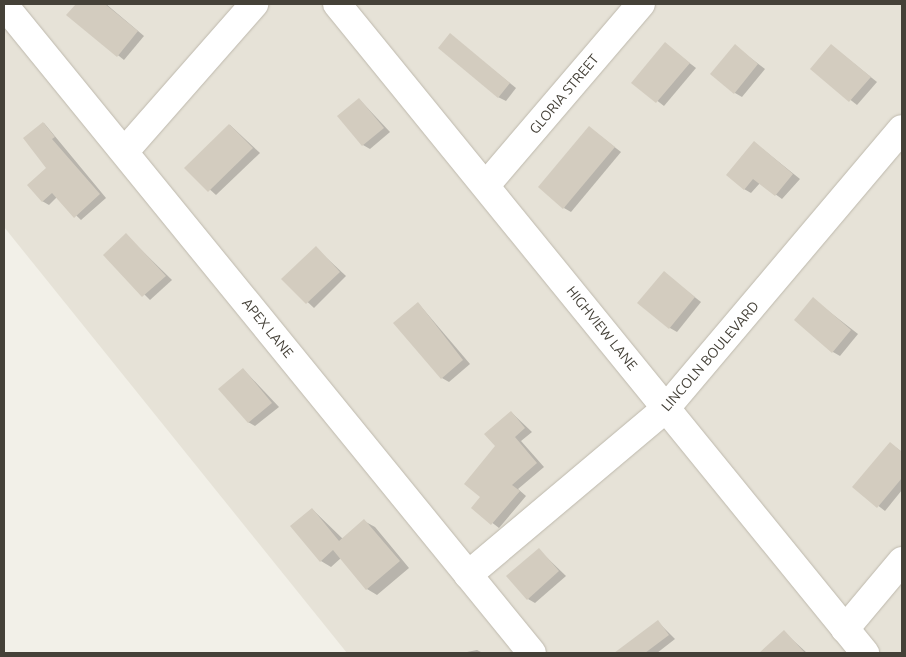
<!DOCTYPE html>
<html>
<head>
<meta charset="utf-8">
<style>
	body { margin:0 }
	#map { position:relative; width:906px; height:657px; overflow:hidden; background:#f2f0e8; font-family:Ubuntu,sans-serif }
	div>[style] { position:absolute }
	.residential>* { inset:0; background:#e6e2d7 }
	.shadow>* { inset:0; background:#0003 }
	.building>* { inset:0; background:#d3ccbf }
	.roads { filter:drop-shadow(0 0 1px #bdb8ac) drop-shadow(0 0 1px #bdb8ac) }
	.minor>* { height:28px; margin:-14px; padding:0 14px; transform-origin:14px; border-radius:14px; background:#fff }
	span { translate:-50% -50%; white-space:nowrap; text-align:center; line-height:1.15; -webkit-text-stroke:4px #fff; paint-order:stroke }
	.street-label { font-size:14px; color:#454138 }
	.frame { position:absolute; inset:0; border:5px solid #454138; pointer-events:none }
</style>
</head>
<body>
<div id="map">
	<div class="residential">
		<div style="clip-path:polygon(4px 4px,902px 4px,902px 653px,347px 653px,4px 227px)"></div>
	</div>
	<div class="shadow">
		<div style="clip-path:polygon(77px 4px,106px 4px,144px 36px,124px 60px,68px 15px)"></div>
		<div style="clip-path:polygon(450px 35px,516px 88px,506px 101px,498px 97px)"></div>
		<div style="clip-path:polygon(665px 44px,696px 68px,664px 106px,633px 82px)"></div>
		<div style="clip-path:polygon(831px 45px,877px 82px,857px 105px,811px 69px)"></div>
		<div style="clip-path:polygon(735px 46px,765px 69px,742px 97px,735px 93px)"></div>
		<div style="clip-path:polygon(360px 100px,390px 132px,370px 149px,363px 145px)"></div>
		<div style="clip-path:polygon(44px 123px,106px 198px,81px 220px,57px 197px,49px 205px,42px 201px,48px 169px)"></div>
		<div style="clip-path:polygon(230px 125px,260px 153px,216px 195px,186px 168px)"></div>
		<div style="clip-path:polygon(590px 128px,621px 152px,571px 212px,564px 208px)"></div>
		<div style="clip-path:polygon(755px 143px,800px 179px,782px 199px,760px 183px,751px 193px,744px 189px)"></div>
		<div style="clip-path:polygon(126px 235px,172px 280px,150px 300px,105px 255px)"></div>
		<div style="clip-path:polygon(316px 248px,346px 276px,314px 308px,283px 279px)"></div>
		<div style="clip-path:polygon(664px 273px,701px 302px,677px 332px,670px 328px)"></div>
		<div style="clip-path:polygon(813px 299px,858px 334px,840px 356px,833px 352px)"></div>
		<div style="clip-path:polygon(418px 303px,470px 364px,449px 382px,442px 378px)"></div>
		<div style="clip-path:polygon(243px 369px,279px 407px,255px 426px,248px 422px)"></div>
		<div style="clip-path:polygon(511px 412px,532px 432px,521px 441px,544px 467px,518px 489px,526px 496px,499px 528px,473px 508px,482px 497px)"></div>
		<div style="clip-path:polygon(890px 443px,902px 452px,902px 490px,885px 511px,854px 487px)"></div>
		<div style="clip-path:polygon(312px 509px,343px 539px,364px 521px,375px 527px,409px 568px,377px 595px,367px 589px,341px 558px,331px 567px,321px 561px)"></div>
		<div style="clip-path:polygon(539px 550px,566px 576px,535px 603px,528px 599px)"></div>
		<div style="clip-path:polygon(658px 622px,675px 639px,657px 653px,616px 653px)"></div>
		<div style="clip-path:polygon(784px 632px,807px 653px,760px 653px)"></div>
		<div style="clip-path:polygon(477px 650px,483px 653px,462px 653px)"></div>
	</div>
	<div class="building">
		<div style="clip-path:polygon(76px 4px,105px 4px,138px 31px,117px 57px,66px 15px)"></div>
		<div style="clip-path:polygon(450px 33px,510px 83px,498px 98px,438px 48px)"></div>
		<div style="clip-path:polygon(665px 42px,690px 63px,656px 103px,631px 83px)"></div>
		<div style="clip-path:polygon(735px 44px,758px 64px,734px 94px,710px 74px)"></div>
		<div style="clip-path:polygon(831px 44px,871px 77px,849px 102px,810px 69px)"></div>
		<div style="clip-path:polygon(359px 98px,384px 128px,362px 146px,337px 116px)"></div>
		<div style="clip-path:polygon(43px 122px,55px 137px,52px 139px,100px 194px,74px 218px,52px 193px,42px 202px,27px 185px,46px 168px,23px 138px)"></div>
		<div style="clip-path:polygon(229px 124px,253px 148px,208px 192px,184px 168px)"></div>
		<div style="clip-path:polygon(589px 126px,615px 147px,563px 209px,538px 187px)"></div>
		<div style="clip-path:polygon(754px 141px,793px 174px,775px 196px,753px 179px,744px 190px,726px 175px)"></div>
		<div style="clip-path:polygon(126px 233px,166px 276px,142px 297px,103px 255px)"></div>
		<div style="clip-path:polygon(316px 246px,340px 272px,306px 304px,281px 279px)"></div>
		<div style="clip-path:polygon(664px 271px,695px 297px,669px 329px,637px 303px)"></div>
		<div style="clip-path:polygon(813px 297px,851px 330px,832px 353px,794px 320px)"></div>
		<div style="clip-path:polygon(418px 302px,463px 360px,441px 379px,393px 323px)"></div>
		<div style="clip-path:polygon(243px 368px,272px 403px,248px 423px,218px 389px)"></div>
		<div style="clip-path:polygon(511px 411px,525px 428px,515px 437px,537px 463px,512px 485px,520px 491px,491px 525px,471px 508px,480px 497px,464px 484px,495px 446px,484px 434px)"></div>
		<div style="clip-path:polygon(890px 442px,902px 452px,902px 478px,877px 508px,852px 487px)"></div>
		<div style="clip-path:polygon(312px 508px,339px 541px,364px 519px,400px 561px,366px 590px,333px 550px,320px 562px,290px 526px)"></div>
		<div style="clip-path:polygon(539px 548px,559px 571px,527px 600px,506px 576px)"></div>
		<div style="clip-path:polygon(658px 620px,669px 635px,645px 653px,614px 653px)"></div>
		<div style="clip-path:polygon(784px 630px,805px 653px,759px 653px)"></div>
	</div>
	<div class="roads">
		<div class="minor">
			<div style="left:337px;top:4px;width:837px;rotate:50.87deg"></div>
			<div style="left:4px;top:5px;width:836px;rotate:50.83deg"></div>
			<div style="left:125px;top:151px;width:196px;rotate:-48.7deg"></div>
			<div style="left:487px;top:184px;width:237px;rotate:-49.5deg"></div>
			<div style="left:468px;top:575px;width:259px;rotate:-40.1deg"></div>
			<div style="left:666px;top:408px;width:365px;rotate:-49.8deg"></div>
			<div style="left:845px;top:629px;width:89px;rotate:-50deg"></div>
		</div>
	</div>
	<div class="street-label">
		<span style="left:564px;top:94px;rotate:-50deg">GLORIA STREET</span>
		<span style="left:268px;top:328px;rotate:51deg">APEX LANE</span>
		<span style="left:602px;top:328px;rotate:51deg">HIGHVIEW LANE</span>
		<span style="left:710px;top:356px;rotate:-49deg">LINCOLN BOULEVARD</span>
	</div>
	<div class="frame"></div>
</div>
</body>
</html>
